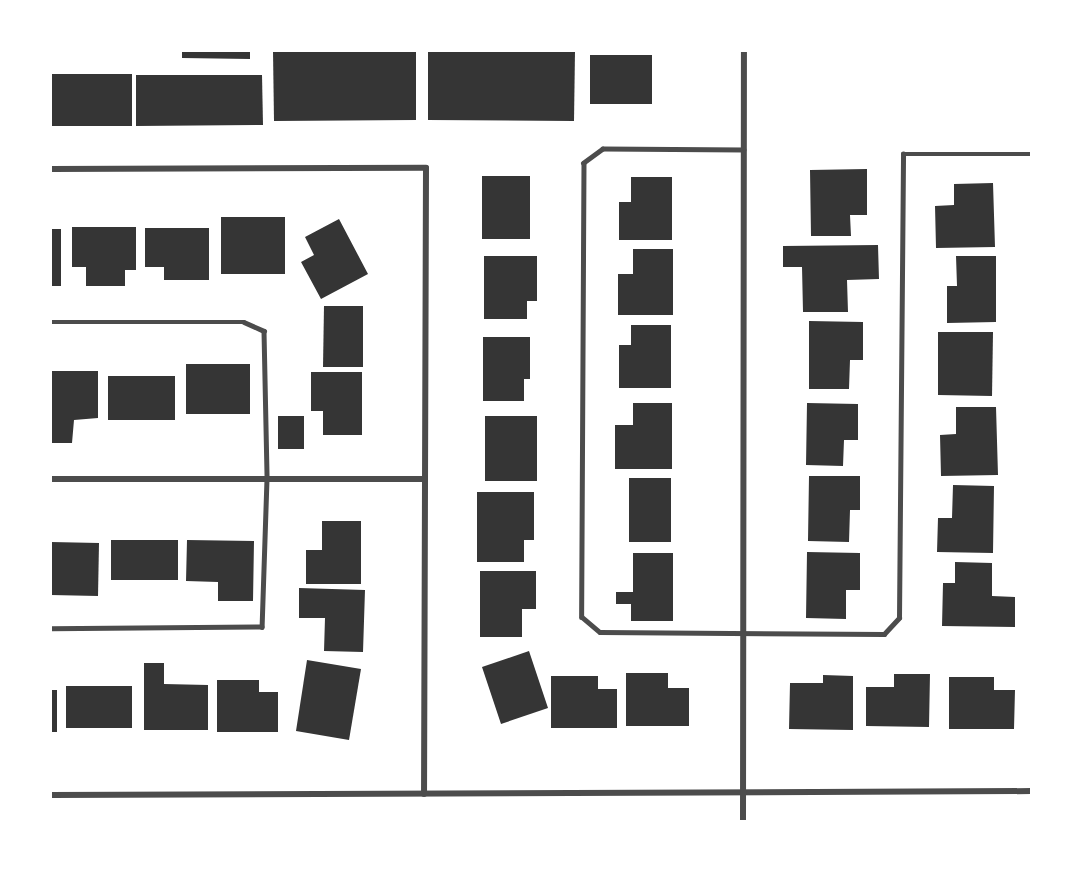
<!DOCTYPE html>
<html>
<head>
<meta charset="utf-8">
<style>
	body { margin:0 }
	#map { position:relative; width:1082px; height:872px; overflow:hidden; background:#fff; font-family:"Roboto Serif",serif }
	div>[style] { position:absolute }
	.building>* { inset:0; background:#353535 }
	.service>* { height:4.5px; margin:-2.25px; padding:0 2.25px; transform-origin:2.25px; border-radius:2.25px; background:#4c4c4c }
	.minor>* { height:6px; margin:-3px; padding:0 3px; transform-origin:3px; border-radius:3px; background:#4c4c4c }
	span { translate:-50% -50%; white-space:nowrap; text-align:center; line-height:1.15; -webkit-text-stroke:6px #fff; paint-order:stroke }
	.frame { position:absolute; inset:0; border:52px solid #fff; pointer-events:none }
</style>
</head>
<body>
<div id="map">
	<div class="building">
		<div style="clip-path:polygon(182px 51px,250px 51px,250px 59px,182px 58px)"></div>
		<div style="clip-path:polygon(273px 51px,416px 51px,416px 120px,274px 121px)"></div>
		<div style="clip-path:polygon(428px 51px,575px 51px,574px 121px,428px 120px)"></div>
		<div style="clip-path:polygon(590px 55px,652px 55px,652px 104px,590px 104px)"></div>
		<div style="clip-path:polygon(51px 74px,132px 74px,132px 126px,51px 126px)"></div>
		<div style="clip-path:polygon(136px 75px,262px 75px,263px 125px,136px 126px)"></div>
		<div style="clip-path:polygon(867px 169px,867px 215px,850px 215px,851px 236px,811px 236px,810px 170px)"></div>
		<div style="clip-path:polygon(482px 176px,530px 176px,530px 239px,482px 239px)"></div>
		<div style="clip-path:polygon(631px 177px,672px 177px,672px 240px,619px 240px,619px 202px,631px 202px)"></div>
		<div style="clip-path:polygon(993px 183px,995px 247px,936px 248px,935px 206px,954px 205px,954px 184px)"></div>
		<div style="clip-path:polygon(221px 217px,285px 217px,285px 274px,221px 274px)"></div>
		<div style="clip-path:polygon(339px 219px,368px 274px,321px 299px,301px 262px,314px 255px,305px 237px)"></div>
		<div style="clip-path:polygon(72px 227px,136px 227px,136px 270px,125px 270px,125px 286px,86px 286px,86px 267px,72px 267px)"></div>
		<div style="clip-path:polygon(145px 228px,209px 228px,209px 280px,164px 280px,164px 267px,145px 267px)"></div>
		<div style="clip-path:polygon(51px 229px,61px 229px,61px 286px,51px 286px)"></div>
		<div style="clip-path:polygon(878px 245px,879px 279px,847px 280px,848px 312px,803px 312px,802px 267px,783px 267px,783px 246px)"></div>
		<div style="clip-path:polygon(633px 249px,673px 249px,673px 315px,618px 315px,618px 274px,633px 274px)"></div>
		<div style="clip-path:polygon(484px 256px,537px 256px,537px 301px,527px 301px,527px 319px,484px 319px)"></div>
		<div style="clip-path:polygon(956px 256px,996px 256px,996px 322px,947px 323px,947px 286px,957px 286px)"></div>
		<div style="clip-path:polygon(324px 306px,363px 306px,363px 367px,323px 367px)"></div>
		<div style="clip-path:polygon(809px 321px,863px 322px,863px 360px,850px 360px,849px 389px,809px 389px)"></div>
		<div style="clip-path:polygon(631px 325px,671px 325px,671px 388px,619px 388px,619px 345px,631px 345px)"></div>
		<div style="clip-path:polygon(938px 332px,993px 332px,992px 396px,938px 395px)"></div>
		<div style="clip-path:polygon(483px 337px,530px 337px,530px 379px,524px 379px,524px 401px,483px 401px)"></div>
		<div style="clip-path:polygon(186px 364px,250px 364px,250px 414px,186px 414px)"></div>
		<div style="clip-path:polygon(51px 371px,98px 371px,98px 418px,74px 420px,72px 443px,51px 443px)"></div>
		<div style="clip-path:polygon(311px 372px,362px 372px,362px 435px,323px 435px,323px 411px,311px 411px)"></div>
		<div style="clip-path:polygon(108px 376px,175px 376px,175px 420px,108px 420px)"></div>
		<div style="clip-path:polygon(633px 403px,672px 403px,672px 469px,615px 469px,615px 425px,633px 425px)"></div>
		<div style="clip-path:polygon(807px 403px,858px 404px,858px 440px,844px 440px,843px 466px,806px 465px)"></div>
		<div style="clip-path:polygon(956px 407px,996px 407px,998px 475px,941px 476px,940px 435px,956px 434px)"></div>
		<div style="clip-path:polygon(278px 416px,304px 416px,304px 449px,278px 449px)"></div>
		<div style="clip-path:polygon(485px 416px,537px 416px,537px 481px,485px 481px)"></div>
		<div style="clip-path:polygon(809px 476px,860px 476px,860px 510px,850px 510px,849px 542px,808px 541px)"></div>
		<div style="clip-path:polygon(629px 478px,671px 478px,671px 542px,629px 542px)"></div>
		<div style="clip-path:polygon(953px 485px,994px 486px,993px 553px,937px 552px,938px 518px,952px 518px)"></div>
		<div style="clip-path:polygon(477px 492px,534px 492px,534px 540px,524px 540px,524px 562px,477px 562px)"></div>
		<div style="clip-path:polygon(322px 521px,361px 521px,361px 584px,306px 584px,306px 550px,322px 550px)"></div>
		<div style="clip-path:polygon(111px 540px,178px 540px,178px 580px,111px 580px)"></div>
		<div style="clip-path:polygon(187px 540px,254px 541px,253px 601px,218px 601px,218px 582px,186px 581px)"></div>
		<div style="clip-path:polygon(51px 542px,99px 543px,98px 596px,51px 595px)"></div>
		<div style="clip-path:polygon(807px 552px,860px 553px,860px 590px,846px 590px,846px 619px,806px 618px)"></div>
		<div style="clip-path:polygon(633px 553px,673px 553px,673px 621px,631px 621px,631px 604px,616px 604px,616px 592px,633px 592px)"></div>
		<div style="clip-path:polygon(955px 562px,992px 563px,992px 596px,1015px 597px,1015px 627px,942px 626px,943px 583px,955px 583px)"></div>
		<div style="clip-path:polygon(480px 571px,536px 571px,536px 609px,522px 609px,522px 637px,480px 637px)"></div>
		<div style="clip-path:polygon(299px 588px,365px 590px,363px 652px,324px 651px,325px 618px,299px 618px)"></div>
		<div style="clip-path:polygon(529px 651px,548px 708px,501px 724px,482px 667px)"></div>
		<div style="clip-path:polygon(307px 660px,361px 669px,349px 740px,296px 731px)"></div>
		<div style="clip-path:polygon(144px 663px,164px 663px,164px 684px,208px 685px,208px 730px,144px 730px)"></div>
		<div style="clip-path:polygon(626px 673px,668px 673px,668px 688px,689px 688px,689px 726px,626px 726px)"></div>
		<div style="clip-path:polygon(894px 674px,930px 674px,929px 727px,866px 726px,866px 687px,894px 687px)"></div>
		<div style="clip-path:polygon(823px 675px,853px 676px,853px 730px,789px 729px,790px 683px,823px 683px)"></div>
		<div style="clip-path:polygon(551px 676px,598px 676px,598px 689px,617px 689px,617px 728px,551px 728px)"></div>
		<div style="clip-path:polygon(949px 677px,994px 677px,994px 690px,1015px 690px,1014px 729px,949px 729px)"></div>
		<div style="clip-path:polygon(217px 680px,259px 680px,259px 692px,278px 692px,278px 732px,217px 732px)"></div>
		<div style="clip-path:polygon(66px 686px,132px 686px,132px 728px,66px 728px)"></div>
		<div style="clip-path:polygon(51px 690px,57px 690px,57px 732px,51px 732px)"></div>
	</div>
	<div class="service">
		<div style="left:744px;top:150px;width:141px;rotate:-179.6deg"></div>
		<div style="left:603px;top:149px;width:24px;rotate:144deg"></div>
		<div style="left:584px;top:163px;width:454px;rotate:90.3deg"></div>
		<div style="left:582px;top:617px;width:23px;rotate:40deg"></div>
		<div style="left:600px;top:632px;width:284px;rotate:0.4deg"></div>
		<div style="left:884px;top:634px;width:22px;rotate:-47deg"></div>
		<div style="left:899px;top:618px;width:464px;rotate:-89.5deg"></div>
		<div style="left:903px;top:154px;width:128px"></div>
		<div style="left:51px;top:322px;width:193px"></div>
		<div style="left:244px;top:322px;width:22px;rotate:24deg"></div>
		<div style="left:264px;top:331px;width:148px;rotate:88.8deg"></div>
		<div style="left:267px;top:479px;width:148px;rotate:91.9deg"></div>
		<div style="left:262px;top:627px;width:211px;rotate:179.5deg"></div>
	</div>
	<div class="minor">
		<div style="left:51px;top:169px;width:375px;rotate:-0.2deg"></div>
		<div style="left:426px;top:168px;width:626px;rotate:90.18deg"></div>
		<div style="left:51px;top:479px;width:374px"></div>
		<div style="left:51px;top:795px;width:980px;rotate:-0.23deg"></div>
		<div style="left:743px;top:821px;width:770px;rotate:-89.93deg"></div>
	</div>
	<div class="frame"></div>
</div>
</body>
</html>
